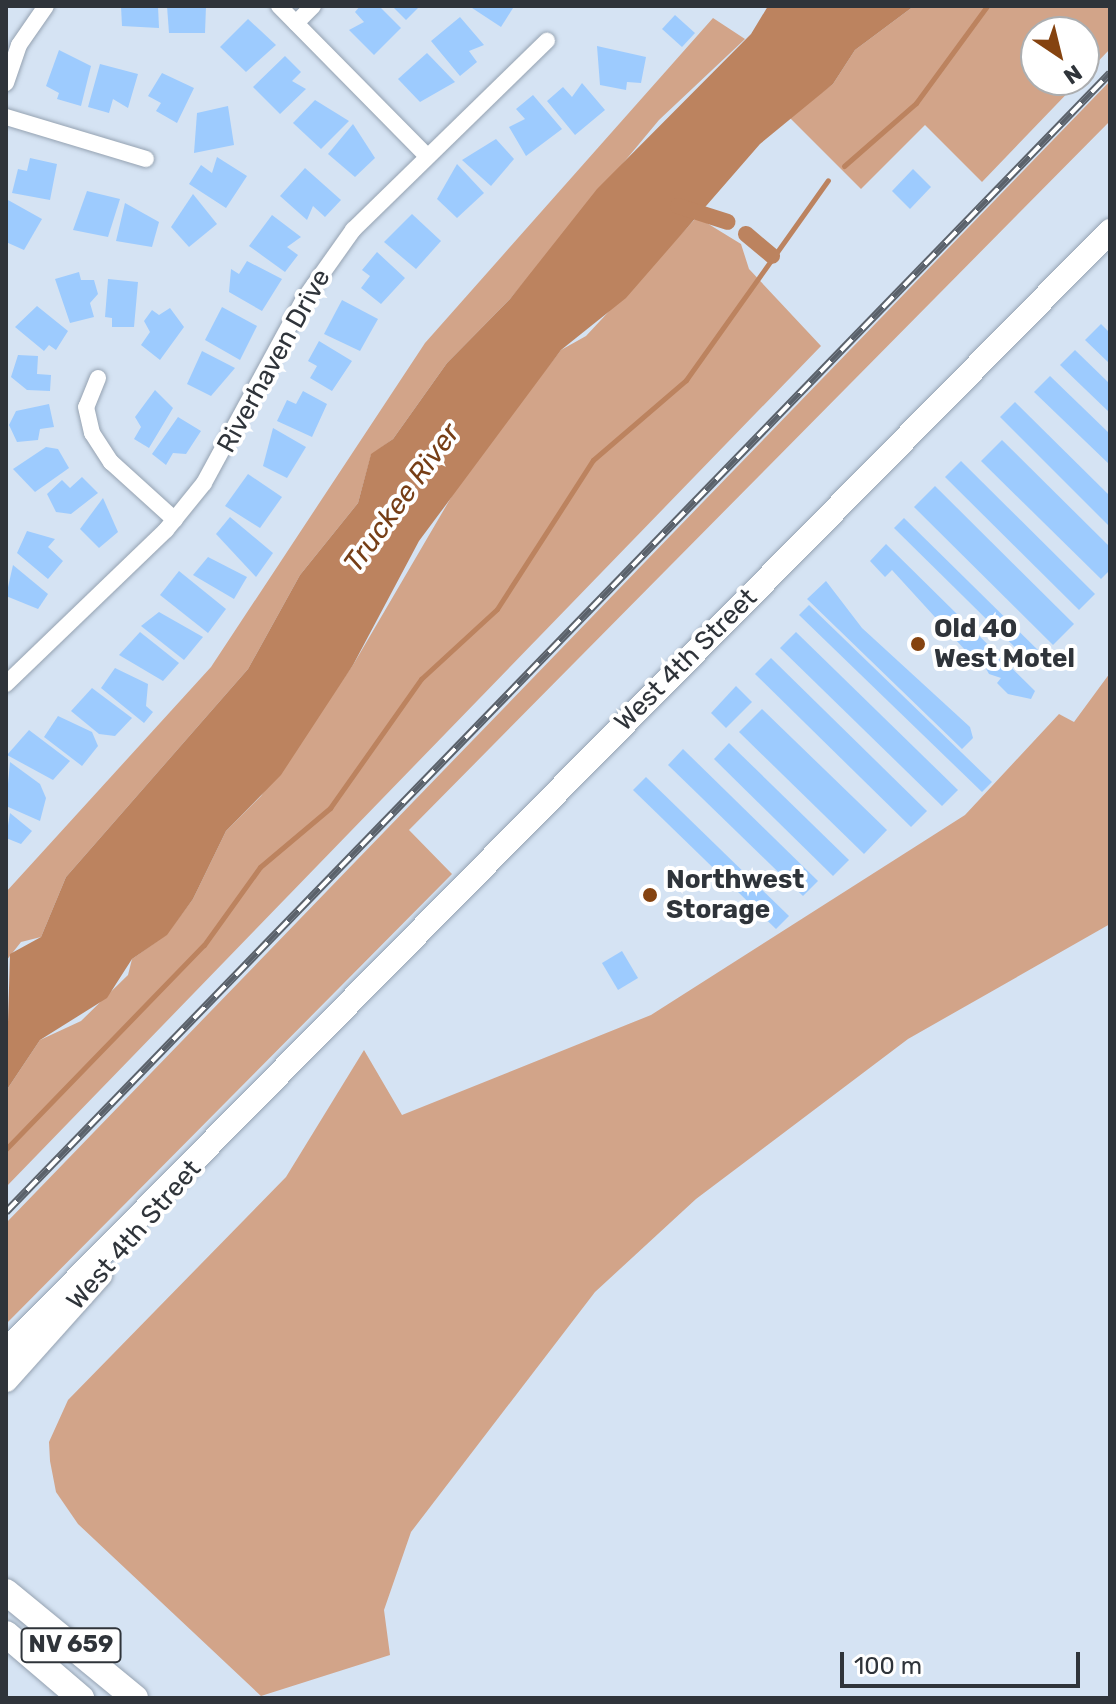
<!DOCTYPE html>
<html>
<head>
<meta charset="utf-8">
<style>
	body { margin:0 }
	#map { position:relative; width:1116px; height:1704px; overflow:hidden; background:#d5e3f3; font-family:Rubik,sans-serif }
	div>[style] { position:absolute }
	.green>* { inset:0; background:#d2a489 }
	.water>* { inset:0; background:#bc835f }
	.stream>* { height:5px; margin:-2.5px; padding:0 2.5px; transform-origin:2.5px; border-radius:2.5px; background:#bc835f }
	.canal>* { height:16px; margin:-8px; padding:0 8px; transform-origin:8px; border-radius:8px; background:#bc835f }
	.building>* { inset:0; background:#9dcbfe }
	.roads { filter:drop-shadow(0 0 2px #95a2b1) drop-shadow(0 0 2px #95a2b1) }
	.street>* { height:16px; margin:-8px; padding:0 8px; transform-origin:8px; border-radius:8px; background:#fff }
	.secondary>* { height:24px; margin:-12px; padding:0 12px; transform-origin:12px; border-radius:12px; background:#fff }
	.primary>* { height:26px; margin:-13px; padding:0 13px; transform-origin:13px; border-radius:13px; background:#fff }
	.rail>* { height:8px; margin-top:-4px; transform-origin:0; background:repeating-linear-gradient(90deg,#fff 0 15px,#5b626b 0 30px); box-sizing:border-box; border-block:2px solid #5b626b }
	.dots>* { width:22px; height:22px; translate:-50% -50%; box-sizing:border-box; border:4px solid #fff; border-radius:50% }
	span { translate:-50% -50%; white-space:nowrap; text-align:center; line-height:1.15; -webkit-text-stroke:8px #fff; paint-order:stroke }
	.shield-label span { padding:2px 6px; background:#fff; border:2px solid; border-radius:6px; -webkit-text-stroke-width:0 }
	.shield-label { font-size:24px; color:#2f343a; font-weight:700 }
	.street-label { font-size:26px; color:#2f343a }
	.poi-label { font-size:26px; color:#2f343a; font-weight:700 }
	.left { translate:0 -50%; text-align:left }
	.water-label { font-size:28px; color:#763e16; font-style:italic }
	.frame { position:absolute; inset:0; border:8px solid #2f343a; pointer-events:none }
	.north { position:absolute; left:1020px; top:16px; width:80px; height:80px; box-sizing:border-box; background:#fff; border:2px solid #acaeb0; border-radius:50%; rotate:145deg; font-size:22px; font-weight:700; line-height:32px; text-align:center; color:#2f343a }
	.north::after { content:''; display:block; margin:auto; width:28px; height:36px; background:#854310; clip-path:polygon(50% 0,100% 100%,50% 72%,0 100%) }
	.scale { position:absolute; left:840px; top:1652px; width:240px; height:36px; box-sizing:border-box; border:4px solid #2f343a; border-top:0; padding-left:10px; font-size:24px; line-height:28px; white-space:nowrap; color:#2f343a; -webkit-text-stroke:6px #fff; paint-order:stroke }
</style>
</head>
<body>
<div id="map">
	<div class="green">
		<div style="clip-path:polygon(914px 6px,1110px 6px,1110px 49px,1084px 76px,1084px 32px,1036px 32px,1036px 80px,1080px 80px,982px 182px,925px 125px,861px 189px,789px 117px,833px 84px,855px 50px)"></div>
		<div style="clip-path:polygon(713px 18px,745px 39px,659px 120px,510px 299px,447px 363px,393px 439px,371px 455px,358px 503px,300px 575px,248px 669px,66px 877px,41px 937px,21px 942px,6px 961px,6px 892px,211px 667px,425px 343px)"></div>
		<div style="clip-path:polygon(1110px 81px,1110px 121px,409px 830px,452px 874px,6px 1324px,6px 1223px)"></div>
		<div style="clip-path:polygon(697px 217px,741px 244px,749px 269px,821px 346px,6px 1187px,6px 1091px,40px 1040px,81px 1021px,128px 975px,132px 959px,166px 935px,193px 899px,226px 831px,261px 796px,353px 665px,466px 472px,561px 350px,586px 336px)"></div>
		<div style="clip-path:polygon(1110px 673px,1110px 924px,908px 1039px,696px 1199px,595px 1292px,411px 1532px,384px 1610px,390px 1655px,261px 1696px,78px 1524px,56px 1492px,50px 1461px,49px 1442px,68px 1400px,286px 1177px,364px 1050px,402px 1115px,651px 1015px,965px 815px,1059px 714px,1074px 722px)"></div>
	</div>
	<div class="water">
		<div style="clip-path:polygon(768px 6px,914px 6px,855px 50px,833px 84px,760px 144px,626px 298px,561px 350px,419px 541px,353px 665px,281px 775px,226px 831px,193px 899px,167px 935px,132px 959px,107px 998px,40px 1040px,6px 1091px,10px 954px,41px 937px,66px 877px,248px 669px,300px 575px,358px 503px,371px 454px,393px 439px,447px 363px,510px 299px,597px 189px,751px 34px)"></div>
	</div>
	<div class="stream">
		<div style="left:844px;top:166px;width:96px;rotate:-41.2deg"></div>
		<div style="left:916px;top:103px;width:120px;rotate:-53.8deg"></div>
		<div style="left:6px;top:1149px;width:284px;rotate:-45.9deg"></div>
		<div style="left:204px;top:945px;width:96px;rotate:-54.3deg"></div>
		<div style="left:260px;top:867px;width:92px;rotate:-40.1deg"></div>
		<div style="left:330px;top:808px;width:158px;rotate:-54.8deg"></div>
		<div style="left:421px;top:679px;width:103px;rotate:-42.6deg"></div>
		<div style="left:497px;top:609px;width:177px;rotate:-57.2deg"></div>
		<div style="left:593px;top:460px;width:123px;rotate:-40.7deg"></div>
		<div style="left:686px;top:380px;width:245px;rotate:-54.6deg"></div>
	</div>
	<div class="canal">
		<div style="left:678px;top:206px;width:52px;rotate:17.7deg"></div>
		<div style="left:746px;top:234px;width:34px;rotate:40deg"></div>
	</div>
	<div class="building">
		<div style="clip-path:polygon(121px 6px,158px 6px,159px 28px,122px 26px)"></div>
		<div style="clip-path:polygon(167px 6px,206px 6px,205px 33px,169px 33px)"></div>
		<div style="clip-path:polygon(360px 6px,379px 6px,401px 28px,374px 55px,349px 30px,364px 22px,355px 12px)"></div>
		<div style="clip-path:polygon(392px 6px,420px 6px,406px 20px)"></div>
		<div style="clip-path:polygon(469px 6px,511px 6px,513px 8px,501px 27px)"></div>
		<div style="clip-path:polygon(675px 15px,695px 33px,682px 47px,662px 29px)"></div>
		<div style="clip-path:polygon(460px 17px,484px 45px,469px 51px,477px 62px,460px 76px,431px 41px)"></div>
		<div style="clip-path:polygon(248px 19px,276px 45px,246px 72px,220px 47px)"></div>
		<div style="clip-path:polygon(597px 46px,646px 57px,641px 83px,627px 82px,626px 90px,600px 85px)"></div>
		<div style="clip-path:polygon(59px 50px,91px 66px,81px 106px,57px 99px,59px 93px,46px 86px)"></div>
		<div style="clip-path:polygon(427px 53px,455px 82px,420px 102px,398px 79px)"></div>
		<div style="clip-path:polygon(285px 56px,301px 72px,292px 81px,306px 89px,280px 114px,253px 87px)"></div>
		<div style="clip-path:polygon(100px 64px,138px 74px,128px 108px,113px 99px,109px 113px,88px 107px)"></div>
		<div style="clip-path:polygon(162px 73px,194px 88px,177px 123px,156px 111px,161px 103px,148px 96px)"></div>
		<div style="clip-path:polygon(582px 83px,605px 110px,575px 135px,547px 101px,563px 87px,572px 97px)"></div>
		<div style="clip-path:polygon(533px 95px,562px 129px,526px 156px,509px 127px,525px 119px,516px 109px)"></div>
		<div style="clip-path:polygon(315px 100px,349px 121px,321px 149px,293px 123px)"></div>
		<div style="clip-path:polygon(228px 106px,234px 145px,194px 153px,197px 113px)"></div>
		<div style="clip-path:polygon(353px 124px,375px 158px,355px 177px,328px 154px)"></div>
		<div style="clip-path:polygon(496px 139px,514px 159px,491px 186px,462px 160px)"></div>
		<div style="clip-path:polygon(217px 157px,247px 176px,226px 208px,189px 184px,201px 165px,212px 173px)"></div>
		<div style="clip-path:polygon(30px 158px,57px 164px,50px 200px,12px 193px,18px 169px,27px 171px)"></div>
		<div style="clip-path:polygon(457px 164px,484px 193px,457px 218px,437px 199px)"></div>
		<div style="clip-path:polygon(305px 168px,341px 200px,325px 217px,313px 206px,307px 220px,280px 196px)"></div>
		<div style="clip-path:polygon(913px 169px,931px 187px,910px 209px,892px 191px)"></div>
		<div style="clip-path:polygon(87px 191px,120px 199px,108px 237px,73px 230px)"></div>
		<div style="clip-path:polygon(193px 194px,217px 224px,189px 247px,171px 227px)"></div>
		<div style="clip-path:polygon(8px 200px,42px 219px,24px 250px,6px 242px)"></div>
		<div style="clip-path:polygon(125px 203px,159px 222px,152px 247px,116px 241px)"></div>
		<div style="clip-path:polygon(412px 214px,441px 241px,416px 269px,384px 242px)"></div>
		<div style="clip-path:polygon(272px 215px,301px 237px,287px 247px,298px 255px,285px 272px,249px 246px)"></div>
		<div style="clip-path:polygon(377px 252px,405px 278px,381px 304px,361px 288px,370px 276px,362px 270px)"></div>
		<div style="clip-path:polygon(247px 261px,282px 279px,262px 311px,229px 292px,231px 269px,239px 274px)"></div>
		<div style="clip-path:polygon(79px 272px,81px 280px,94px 280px,98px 294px,90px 303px,94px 317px,70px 323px,55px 279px)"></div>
		<div style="clip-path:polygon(108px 279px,138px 282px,134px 327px,112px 327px,112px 318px,105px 317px)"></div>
		<div style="clip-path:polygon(342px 300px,378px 319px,360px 351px,324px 334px)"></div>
		<div style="clip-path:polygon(37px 306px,68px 331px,56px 350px,49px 345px,44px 351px,15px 327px)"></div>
		<div style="clip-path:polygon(222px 307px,257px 326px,240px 360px,205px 340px)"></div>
		<div style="clip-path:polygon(170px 308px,184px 327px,160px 360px,141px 345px,150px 332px,144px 321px,152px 310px,159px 315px)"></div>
		<div style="clip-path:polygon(1101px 324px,1110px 333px,1110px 364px,1085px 340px)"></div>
		<div style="clip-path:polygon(319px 341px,352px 361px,332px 391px,310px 378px,317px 366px,308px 361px)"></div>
		<div style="clip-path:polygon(1075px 350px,1110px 384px,1110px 413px,1060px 365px)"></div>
		<div style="clip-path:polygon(202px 351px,235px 368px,211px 396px,187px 384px)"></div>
		<div style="clip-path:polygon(18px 355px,38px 356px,37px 374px,51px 375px,50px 391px,27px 390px,11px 377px)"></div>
		<div style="clip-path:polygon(1050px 376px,1110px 434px,1110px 465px,1034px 392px)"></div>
		<div style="clip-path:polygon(155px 390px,173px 408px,149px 448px,134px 439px,141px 427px,135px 417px)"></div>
		<div style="clip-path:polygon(303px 391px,327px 404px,312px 437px,277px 421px,287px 400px,296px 404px)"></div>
		<div style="clip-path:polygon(1015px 402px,1110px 496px,1110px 527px,1000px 417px)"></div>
		<div style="clip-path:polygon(49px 404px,54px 427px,40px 429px,38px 440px,17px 442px,9px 425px,16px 411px)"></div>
		<div style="clip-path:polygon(178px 417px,201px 431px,186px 454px,173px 453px,166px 465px,152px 454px)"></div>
		<div style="clip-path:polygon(273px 428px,306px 447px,287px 478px,263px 466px)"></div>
		<div style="clip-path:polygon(1002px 440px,1110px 547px,1110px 570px,1101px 579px,981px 461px)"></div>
		<div style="clip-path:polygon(46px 447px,58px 449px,69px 468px,35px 492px,13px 469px)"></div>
		<div style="clip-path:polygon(961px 461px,1095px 594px,1079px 610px,945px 477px)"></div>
		<div style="clip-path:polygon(248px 474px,282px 497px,260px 528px,225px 506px)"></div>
		<div style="clip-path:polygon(82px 477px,98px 493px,71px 514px,56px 512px,47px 494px,62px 480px,70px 488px)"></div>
		<div style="clip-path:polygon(935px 486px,1074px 624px,1053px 645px,914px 507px)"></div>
		<div style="clip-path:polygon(103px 498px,118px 532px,99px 548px,80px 529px)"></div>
		<div style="clip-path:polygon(230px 517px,273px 553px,256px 577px,216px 534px)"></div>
		<div style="clip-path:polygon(904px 518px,1044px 656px,1034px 666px,894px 528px)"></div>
		<div style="clip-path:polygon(27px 531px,55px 539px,48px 547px,63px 561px,48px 579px,17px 553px)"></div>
		<div style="clip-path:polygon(886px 544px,1035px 691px,1031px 699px,1008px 694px,997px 683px,1001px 678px,989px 674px,980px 658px,976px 662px,892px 570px,885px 577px,870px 561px)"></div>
		<div style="clip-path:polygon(208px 557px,247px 577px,234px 599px,193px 575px)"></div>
		<div style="clip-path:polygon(13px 565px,48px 594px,38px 609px,6px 596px)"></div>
		<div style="clip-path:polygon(179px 571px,226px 609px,208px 633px,160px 595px)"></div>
		<div style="clip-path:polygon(826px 581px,862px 628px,970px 727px,973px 738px,962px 749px,807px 599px)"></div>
		<div style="clip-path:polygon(809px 605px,992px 782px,982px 792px,799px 615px)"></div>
		<div style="clip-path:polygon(159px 612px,203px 637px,184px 660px,141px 626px)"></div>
		<div style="clip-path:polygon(140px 632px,179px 663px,163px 681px,119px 655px)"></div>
		<div style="clip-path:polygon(796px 632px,958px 790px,942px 806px,780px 648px)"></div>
		<div style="clip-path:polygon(771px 658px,927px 811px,911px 827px,755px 674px)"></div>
		<div style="clip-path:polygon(115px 668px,148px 684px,146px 706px,153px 712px,144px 723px,101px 688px)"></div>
		<div style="clip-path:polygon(736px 686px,752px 702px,726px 728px,711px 713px)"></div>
		<div style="clip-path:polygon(92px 688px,132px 718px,115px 736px,99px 734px,71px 711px)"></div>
		<div style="clip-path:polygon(762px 709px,887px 830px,864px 854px,739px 732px)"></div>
		<div style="clip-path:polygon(58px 716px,92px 732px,98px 746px,82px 766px,44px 737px)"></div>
		<div style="clip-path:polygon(29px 730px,70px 761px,53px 780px,7px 755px)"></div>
		<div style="clip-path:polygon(729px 743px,849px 860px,833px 876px,714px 759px)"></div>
		<div style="clip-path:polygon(683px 749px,818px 881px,803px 896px,668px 765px)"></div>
		<div style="clip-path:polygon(10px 762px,40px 784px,46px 798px,40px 821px,6px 806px)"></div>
		<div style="clip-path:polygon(646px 777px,789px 916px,776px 929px,633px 790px)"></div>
		<div style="clip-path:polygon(10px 813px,32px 831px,21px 844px,6px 838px)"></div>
		<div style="clip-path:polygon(622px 951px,638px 978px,618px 990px,602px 963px)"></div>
	</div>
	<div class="roads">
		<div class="street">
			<div style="left:279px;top:6px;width:208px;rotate:45.4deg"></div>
			<div style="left:296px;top:23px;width:24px;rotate:-45deg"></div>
			<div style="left:6px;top:83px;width:40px;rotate:-71.1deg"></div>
			<div style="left:19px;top:45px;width:47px;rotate:-55.3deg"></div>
			<div style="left:6px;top:117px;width:146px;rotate:16.7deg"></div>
			<div style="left:98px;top:378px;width:31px;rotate:112deg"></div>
			<div style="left:86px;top:407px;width:27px;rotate:77deg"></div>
			<div style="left:92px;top:433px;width:35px;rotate:57deg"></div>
			<div style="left:111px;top:462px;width:86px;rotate:42.2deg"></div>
			<div style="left:6px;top:684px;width:222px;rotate:-43.9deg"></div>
			<div style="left:166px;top:530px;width:60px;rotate:-51deg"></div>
			<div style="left:204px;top:483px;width:209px;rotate:-61.5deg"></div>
			<div style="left:304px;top:299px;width:85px;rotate:-54.6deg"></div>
			<div style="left:353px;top:230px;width:271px;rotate:-44.3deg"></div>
		</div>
		<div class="secondary">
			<div style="left:6px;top:1351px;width:1573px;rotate:-45.41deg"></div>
			<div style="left:6px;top:1380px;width:141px;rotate:-48.2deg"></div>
		</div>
		<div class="primary">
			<div style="left:6px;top:1592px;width:167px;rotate:39.4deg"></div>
			<div style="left:6px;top:1634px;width:99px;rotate:40.5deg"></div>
		</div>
	</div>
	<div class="rail">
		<div style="left:6px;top:1212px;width:1586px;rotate:-45.89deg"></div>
	</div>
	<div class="dots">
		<div style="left:918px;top:644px;background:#854310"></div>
		<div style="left:650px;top:895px;background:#854310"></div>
	</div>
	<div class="shield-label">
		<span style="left:71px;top:1645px">NV 659</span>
	</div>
	<div class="street-label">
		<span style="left:274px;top:361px;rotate:-61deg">Riverhaven Drive</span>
		<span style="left:686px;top:660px;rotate:-45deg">West 4th Street</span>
		<span style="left:134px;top:1235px;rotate:-49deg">West 4th Street</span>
	</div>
	<div class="poi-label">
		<span class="left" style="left:934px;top:644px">Old 40<br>West Motel</span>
		<span class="left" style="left:666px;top:895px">Northwest<br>Storage</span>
	</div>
	<div class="water-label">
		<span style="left:402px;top:498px;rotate:-54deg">Truckee River</span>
	</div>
	<div class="frame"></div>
	<div class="north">N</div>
	<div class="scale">100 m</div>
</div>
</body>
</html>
